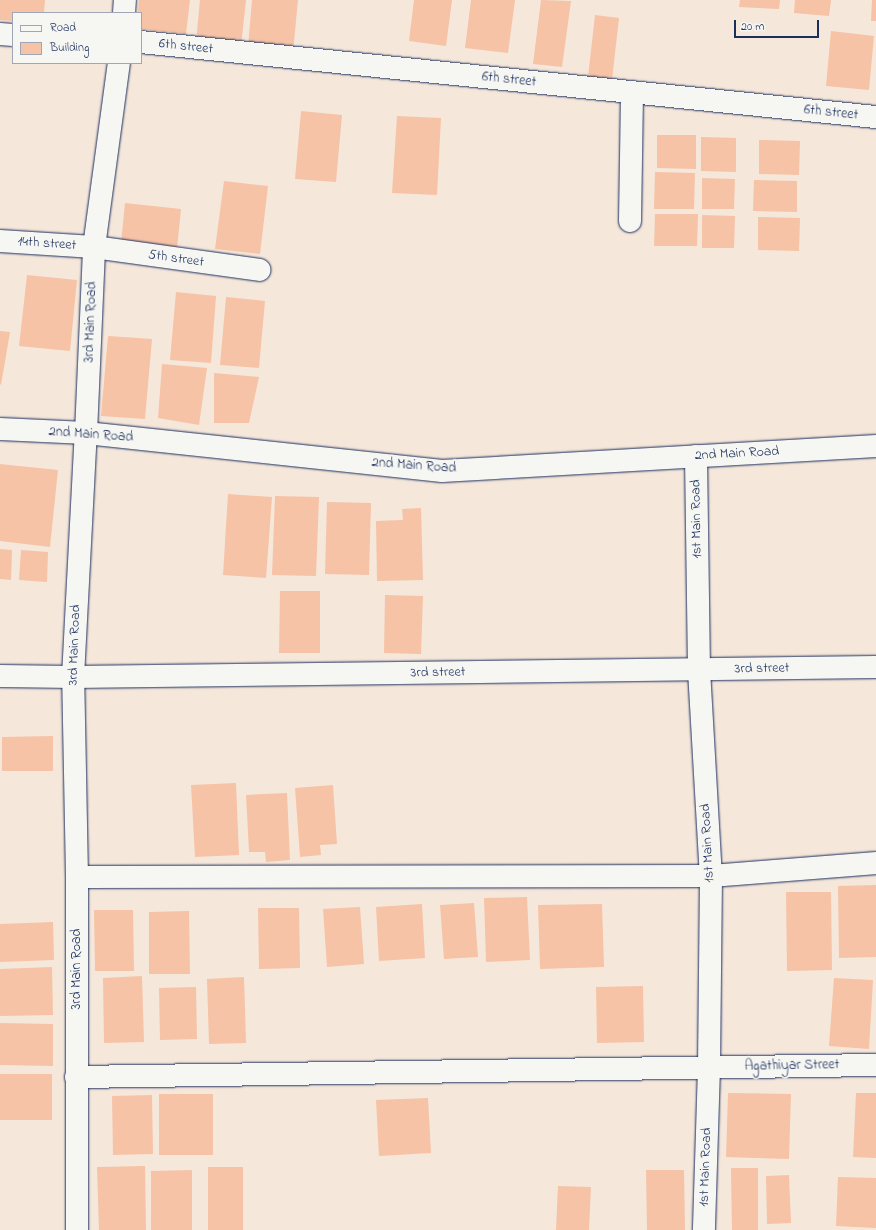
<!DOCTYPE html>
<html>
<head>
<meta charset="utf-8">
<style>
	body { margin:0 }
	#map { position:relative; width:876px; height:1230px; overflow:hidden; background:#f6e7db; font-family:"Indie Flower",sans-serif }
	div>[style] { position:absolute }
	.building>* { inset:0; background:#f6c3a6 }
	.roads { filter:drop-shadow(0 0 1px #1b2f5e) drop-shadow(0 0 1px #1b2f5e) }
	.minor>* { height:22px; margin:-11px; padding:0 11px; transform-origin:11px; border-radius:11px; background:#f6f6f2 }
	span { translate:-50% -50%; white-space:nowrap; text-align:center; line-height:1.15; -webkit-text-stroke:3.5px #f6f6f2; paint-order:stroke }
	.street-label { font-size:14px; color:#1b2f5e }
	.legend { position:absolute; left:12px; top:12px; width:130px; height:52px; box-sizing:border-box; background:#f6f6f2; border:1px solid #9ea6b7; margin:0; padding:5px 7px; list-style:none; font-size:12px; color:#1b2f5e }
	.legend li { display:flex; align-items:center; gap:8px; height:20px }
	.legend b { width:20px; border:1px solid #9ea6b7 }
	.scale { position:absolute; left:734px; top:20px; width:85px; height:18px; box-sizing:border-box; border:2px solid #1b2f5e; border-top:0; padding-left:5px; font-size:12px; line-height:14px; white-space:nowrap; color:#1b2f5e; -webkit-text-stroke:3px #f6f6f2; paint-order:stroke }
</style>
</head>
<body>
<div id="map">
	<div class="building">
		<div style="clip-path:polygon(0 0,45px 0,44px 13px,13px 13px,13px 21px,0 20px)"></div>
		<div style="clip-path:polygon(139px 0,190px 0,186px 34px,141px 29px,141px 13px,138px 13px)"></div>
		<div style="clip-path:polygon(200px 0,246px 0,241px 46px,196px 42px)"></div>
		<div style="clip-path:polygon(252px 0,298px 0,293px 52px,248px 47px)"></div>
		<div style="clip-path:polygon(414px 0,452px 0,446px 46px,409px 41px)"></div>
		<div style="clip-path:polygon(471px 0,515px 0,508px 53px,465px 48px)"></div>
		<div style="clip-path:polygon(541px 0,571px 1px,562px 67px,533px 64px)"></div>
		<div style="clip-path:polygon(740px 0,780px 0,779px 9px,739px 7px)"></div>
		<div style="clip-path:polygon(795px 0,831px 0,829px 16px,794px 13px)"></div>
		<div style="clip-path:polygon(872px 0,876px 0,876px 21px,871px 21px)"></div>
		<div style="clip-path:polygon(595px 15px,619px 18px,612px 80px,588px 77px)"></div>
		<div style="clip-path:polygon(831px 31px,874px 36px,869px 90px,826px 86px)"></div>
		<div style="clip-path:polygon(301px 111px,342px 115px,336px 182px,295px 179px)"></div>
		<div style="clip-path:polygon(397px 116px,441px 118px,437px 195px,392px 193px)"></div>
		<div style="clip-path:polygon(657px 135px,696px 135px,696px 169px,657px 168px)"></div>
		<div style="clip-path:polygon(701px 137px,736px 138px,736px 172px,701px 171px)"></div>
		<div style="clip-path:polygon(759px 140px,800px 141px,799px 175px,759px 174px)"></div>
		<div style="clip-path:polygon(655px 172px,695px 173px,694px 209px,654px 209px)"></div>
		<div style="clip-path:polygon(702px 178px,735px 179px,734px 209px,702px 209px)"></div>
		<div style="clip-path:polygon(754px 180px,797px 181px,797px 212px,753px 211px)"></div>
		<div style="clip-path:polygon(224px 181px,268px 186px,260px 254px,215px 249px)"></div>
		<div style="clip-path:polygon(125px 203px,181px 209px,177px 249px,121px 243px)"></div>
		<div style="clip-path:polygon(655px 214px,698px 214px,697px 246px,654px 246px)"></div>
		<div style="clip-path:polygon(702px 215px,735px 216px,734px 248px,702px 248px)"></div>
		<div style="clip-path:polygon(758px 217px,800px 218px,799px 251px,758px 250px)"></div>
		<div style="clip-path:polygon(27px 275px,77px 280px,70px 351px,19px 346px)"></div>
		<div style="clip-path:polygon(176px 292px,216px 296px,211px 363px,170px 360px)"></div>
		<div style="clip-path:polygon(226px 297px,265px 301px,259px 368px,220px 365px)"></div>
		<div style="clip-path:polygon(0 331px,10px 332px,1px 385px,0 384px)"></div>
		<div style="clip-path:polygon(108px 336px,152px 339px,145px 419px,101px 416px)"></div>
		<div style="clip-path:polygon(162px 364px,207px 368px,199px 425px,158px 418px)"></div>
		<div style="clip-path:polygon(214px 373px,259px 377px,249px 423px,214px 423px)"></div>
		<div style="clip-path:polygon(0 464px,58px 470px,50px 547px,0 541px)"></div>
		<div style="clip-path:polygon(228px 494px,272px 497px,266px 578px,223px 575px)"></div>
		<div style="clip-path:polygon(275px 496px,319px 497px,316px 576px,272px 575px)"></div>
		<div style="clip-path:polygon(327px 502px,371px 503px,369px 575px,325px 574px)"></div>
		<div style="clip-path:polygon(421px 508px,423px 580px,377px 581px,376px 521px,403px 520px,402px 509px)"></div>
		<div style="clip-path:polygon(0 549px,12px 550px,11px 580px,0 579px)"></div>
		<div style="clip-path:polygon(21px 550px,48px 552px,47px 582px,19px 580px)"></div>
		<div style="clip-path:polygon(280px 591px,320px 591px,320px 653px,279px 653px)"></div>
		<div style="clip-path:polygon(385px 595px,423px 596px,421px 654px,384px 653px)"></div>
		<div style="clip-path:polygon(53px 736px,53px 771px,2px 771px,2px 737px)"></div>
		<div style="clip-path:polygon(236px 783px,239px 855px,195px 857px,191px 785px)"></div>
		<div style="clip-path:polygon(333px 785px,337px 844px,320px 845px,321px 855px,300px 857px,295px 788px)"></div>
		<div style="clip-path:polygon(287px 793px,290px 860px,266px 862px,265px 852px,249px 852px,246px 795px)"></div>
		<div style="clip-path:polygon(876px 885px,876px 957px,839px 958px,838px 886px)"></div>
		<div style="clip-path:polygon(786px 892px,831px 892px,832px 970px,787px 971px)"></div>
		<div style="clip-path:polygon(527px 897px,530px 960px,486px 962px,484px 898px)"></div>
		<div style="clip-path:polygon(474px 903px,478px 957px,444px 959px,440px 905px)"></div>
		<div style="clip-path:polygon(422px 904px,425px 958px,379px 961px,376px 907px)"></div>
		<div style="clip-path:polygon(602px 904px,604px 967px,540px 969px,538px 905px)"></div>
		<div style="clip-path:polygon(360px 907px,364px 964px,327px 967px,323px 909px)"></div>
		<div style="clip-path:polygon(258px 908px,299px 908px,300px 968px,259px 969px)"></div>
		<div style="clip-path:polygon(94px 910px,133px 910px,134px 971px,95px 971px)"></div>
		<div style="clip-path:polygon(189px 911px,190px 974px,149px 974px,149px 912px)"></div>
		<div style="clip-path:polygon(53px 922px,54px 960px,0 962px,0 924px)"></div>
		<div style="clip-path:polygon(52px 967px,53px 1015px,0 1016px,0 969px)"></div>
		<div style="clip-path:polygon(142px 976px,144px 1042px,104px 1043px,103px 978px)"></div>
		<div style="clip-path:polygon(244px 977px,246px 1043px,209px 1044px,207px 979px)"></div>
		<div style="clip-path:polygon(834px 978px,873px 980px,869px 1049px,829px 1046px)"></div>
		<div style="clip-path:polygon(643px 986px,644px 1042px,597px 1043px,596px 987px)"></div>
		<div style="clip-path:polygon(196px 987px,197px 1039px,160px 1040px,159px 988px)"></div>
		<div style="clip-path:polygon(0 1023px,53px 1024px,53px 1066px,0 1065px)"></div>
		<div style="clip-path:polygon(0 1074px,52px 1074px,52px 1120px,0 1120px)"></div>
		<div style="clip-path:polygon(728px 1093px,791px 1094px,789px 1159px,726px 1157px)"></div>
		<div style="clip-path:polygon(856px 1093px,876px 1093px,876px 1158px,853px 1157px)"></div>
		<div style="clip-path:polygon(159px 1094px,213px 1094px,213px 1155px,159px 1155px)"></div>
		<div style="clip-path:polygon(152px 1095px,153px 1154px,113px 1155px,112px 1096px)"></div>
		<div style="clip-path:polygon(428px 1098px,431px 1153px,379px 1156px,376px 1100px)"></div>
		<div style="clip-path:polygon(145px 1166px,146px 1230px,99px 1230px,97px 1167px)"></div>
		<div style="clip-path:polygon(208px 1167px,243px 1167px,243px 1230px,208px 1230px)"></div>
		<div style="clip-path:polygon(731px 1168px,758px 1168px,758px 1230px,732px 1230px)"></div>
		<div style="clip-path:polygon(192px 1170px,192px 1230px,151px 1230px,151px 1171px)"></div>
		<div style="clip-path:polygon(646px 1170px,684px 1170px,685px 1230px,647px 1230px)"></div>
		<div style="clip-path:polygon(789px 1175px,791px 1223px,767px 1224px,766px 1176px)"></div>
		<div style="clip-path:polygon(838px 1177px,876px 1178px,876px 1228px,836px 1226px)"></div>
		<div style="clip-path:polygon(558px 1186px,591px 1187px,589px 1230px,556px 1230px)"></div>
	</div>
	<div class="roads">
		<div class="minor">
			<div style="left:124px;top:13px;width:13px;rotate:-86deg"></div>
			<div style="left:0;top:34px;width:13px;rotate:4deg"></div>
			<div style="left:141px;top:42px;width:739px;rotate:5.83deg"></div>
			<div style="left:630px;top:221px;width:129px;rotate:-89.1deg"></div>
			<div style="left:0;top:241px;width:94px;rotate:3.7deg"></div>
			<div style="left:94px;top:247px;width:167px;rotate:7.9deg"></div>
			<div style="left:0;top:429px;width:86px;rotate:2.7deg"></div>
			<div style="left:86px;top:433px;width:358px;rotate:6.1deg"></div>
			<div style="left:442px;top:471px;width:435px;rotate:-3.3deg"></div>
			<div style="left:696px;top:456px;width:214px;rotate:89.2deg"></div>
			<div style="left:699px;top:670px;width:206px;rotate:86.7deg"></div>
			<div style="left:711px;top:876px;width:192px;rotate:90.6deg"></div>
			<div style="left:709px;top:1068px;width:162px;rotate:91.8deg"></div>
			<div style="left:0;top:676px;width:73px;rotate:0.8deg"></div>
			<div style="left:73px;top:677px;width:803px;rotate:-0.71deg"></div>
			<div style="left:77px;top:877px;width:634px;rotate:-0.09deg"></div>
			<div style="left:711px;top:876px;width:166px;rotate:-4.5deg"></div>
			<div style="left:76px;top:1077px;width:800px;rotate:-0.86deg"></div>
			<div style="left:77px;top:1230px;width:353px;rotate:-90deg"></div>
			<div style="left:77px;top:877px;width:200px;rotate:-91.1deg"></div>
			<div style="left:73px;top:677px;width:244px;rotate:-87deg"></div>
			<div style="left:86px;top:433px;width:186px;rotate:-87.5deg"></div>
			<div style="left:94px;top:247px;width:186px;rotate:-82.3deg"></div>
		</div>
	</div>
	<div class="street-label">
		<span style="left:186px;top:47px;rotate:6deg">6th street</span>
		<span style="left:509px;top:80px;rotate:6deg">6th street</span>
		<span style="left:831px;top:113px;rotate:6deg">6th street</span>
		<span style="left:47px;top:244px;rotate:4deg">14th street</span>
		<span style="left:176px;top:259px;rotate:8deg">5th street</span>
		<span style="left:91px;top:322px;rotate:-88deg">3rd Main Road</span>
		<span style="left:91px;top:435px;rotate:4deg">2nd Main Road</span>
		<span style="left:737px;top:454px;rotate:-3deg">2nd Main Road</span>
		<span style="left:414px;top:466px;rotate:4deg">2nd Main Road</span>
		<span style="left:697px;top:519px;rotate:-91deg">1st Main Road</span>
		<span style="left:75px;top:645px;rotate:-88deg">3rd Main Road</span>
		<span style="left:762px;top:669px;rotate:-1deg">3rd street</span>
		<span style="left:438px;top:673px;rotate:-1deg">3rd street</span>
		<span style="left:708px;top:843px;rotate:-93deg">1st Main Road</span>
		<span style="left:77px;top:969px;rotate:-90deg">3rd Main Road</span>
		<span style="left:792px;top:1066px;rotate:-1deg">Agathiyar Street</span>
		<span style="left:706px;top:1167px;rotate:-88deg">1st Main Road</span>
	</div>
	<ul class="legend">
	<li><b style="height:5px;background:#f6f6f2"></b>Road</li>
	<li><b style="height:11px;background:#f6c3a6"></b>Building</li>
	</ul>
	<div class="scale">20 m</div>
</div>
</body>
</html>
